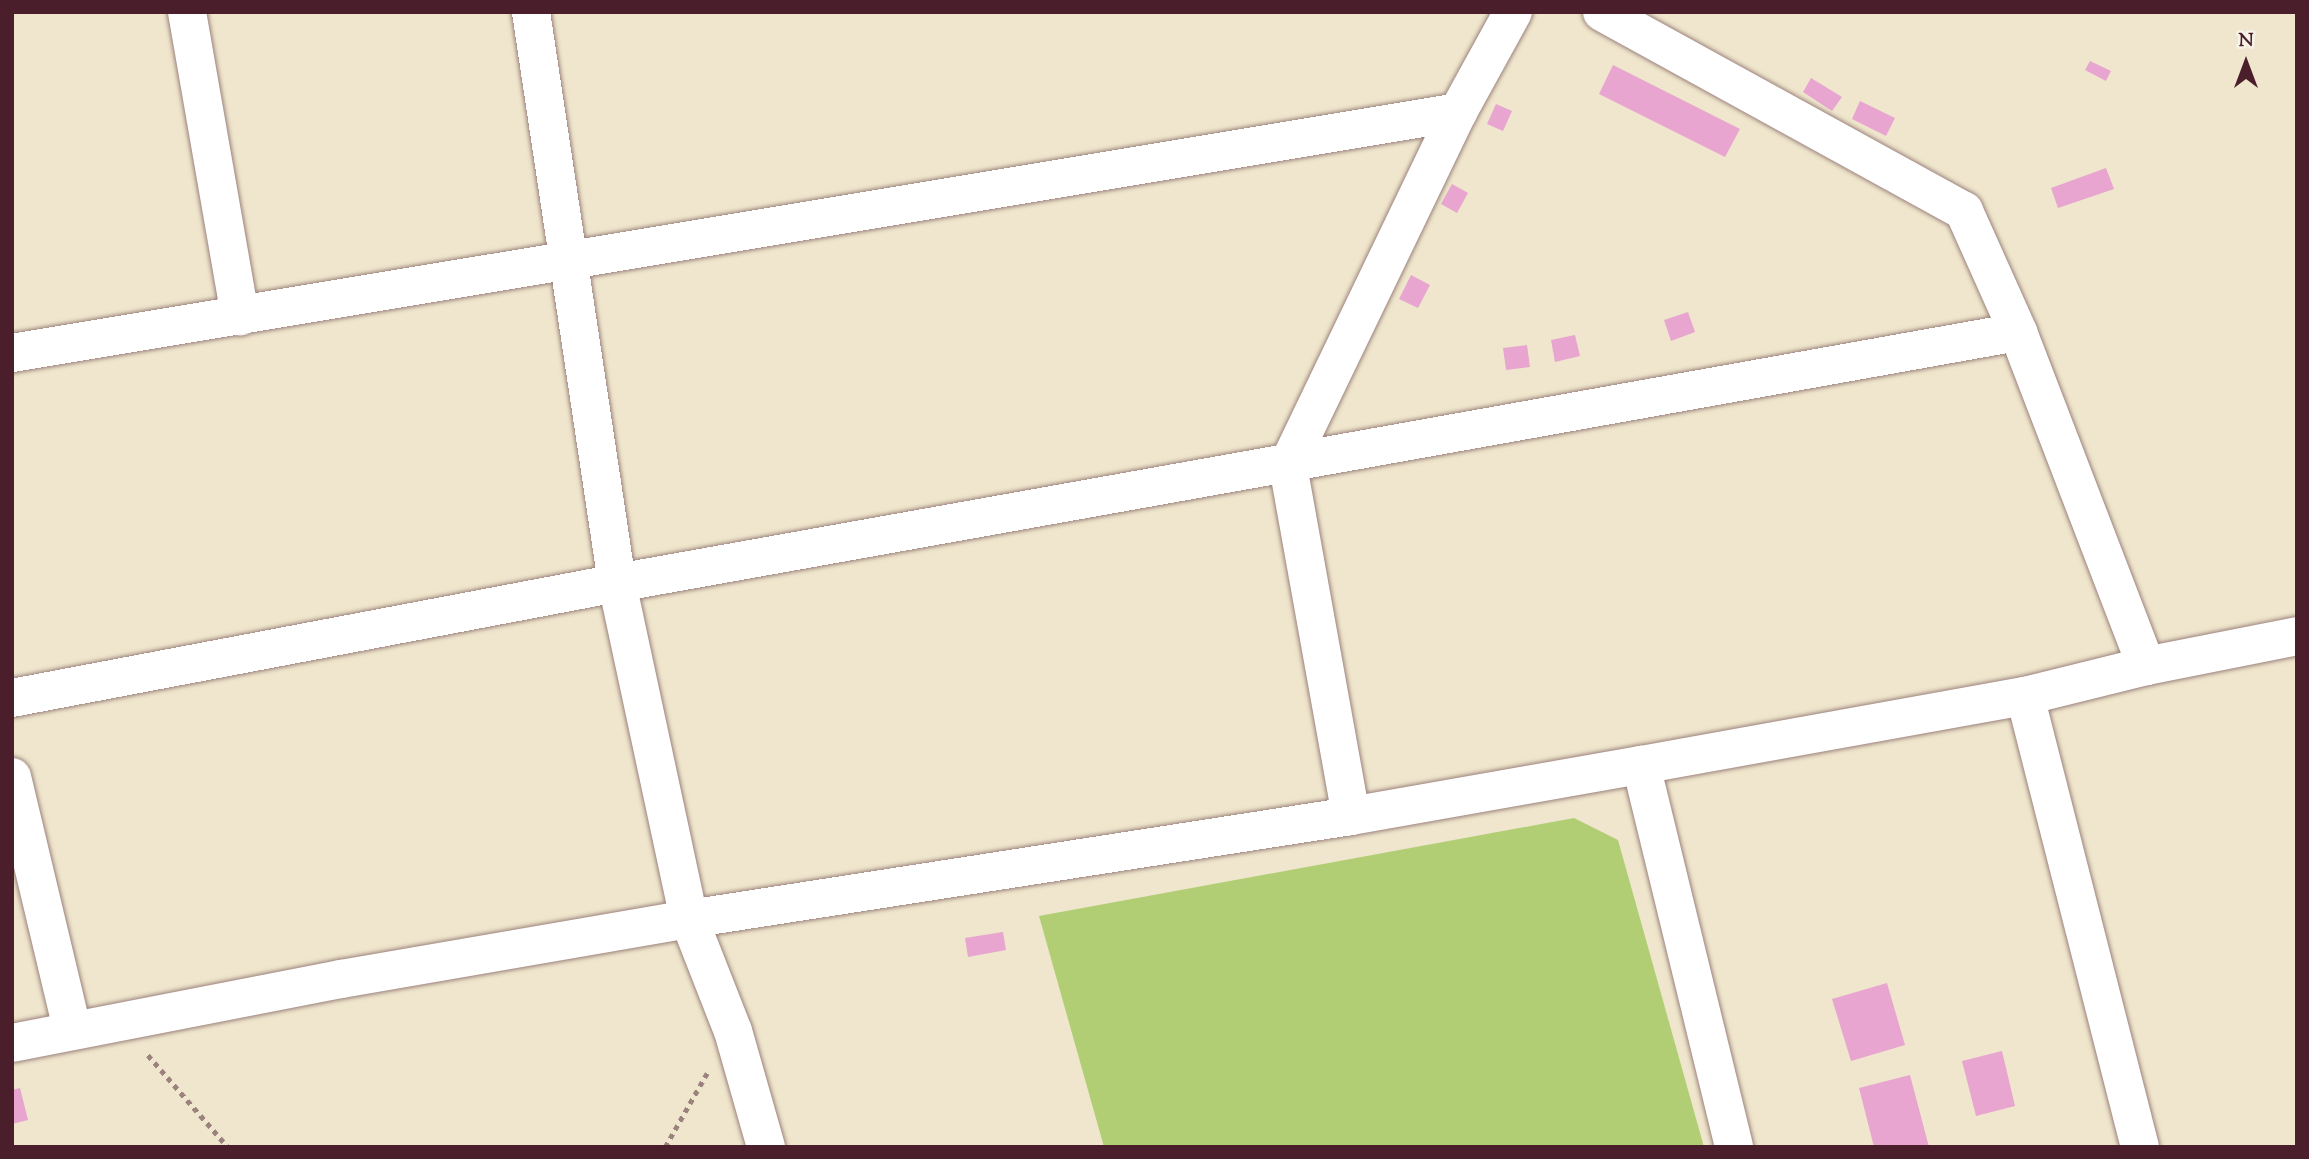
<!DOCTYPE html>
<html>
<head>
<meta charset="utf-8">
<style>
	body { margin:0 }
	#map { position:relative; width:2309px; height:1159px; overflow:hidden; background:#efe6cd; font-family:"Sorts Mill Goudy",serif }
	div>[style] { position:absolute }
	.green>* { inset:0; background:#b1ce75 }
	.building>* { inset:0; background:#e7a5cf }
	.path>* { height:4.5px; margin-top:-2.25px; transform-origin:0; background:repeating-linear-gradient(90deg,#9c827c 0 5px,transparent 0 10px) }
	.roads { filter:drop-shadow(0 0 2px #9c827c) drop-shadow(0 0 2px #9c827c) }
	.minor>* { height:38px; margin:-19px; padding:0 19px; transform-origin:19px; border-radius:19px; background:#fff }
	span { translate:-50% -50%; white-space:nowrap; text-align:center; line-height:1.15; -webkit-text-stroke:5px #f7f3e8; paint-order:stroke }
	.frame { position:absolute; inset:0; border:14px solid #4a1f2b; pointer-events:none }
	.north { position:absolute; left:2211px; top:28px; width:70px; height:70px; -webkit-text-stroke:5px #f7f3e8; paint-order:stroke; rotate:0deg; font-size:19px; font-weight:700; line-height:28px; text-align:center; color:#4a1f2b }
	.north::after { content:''; display:block; margin:auto; width:24px; height:32px; background:#4a1f2b; clip-path:polygon(50% 0,100% 100%,50% 72%,0 100%) }
</style>
</head>
<body>
<div id="map">
	<div class="green">
		<div style="clip-path:polygon(1574px 818px,1618px 840px,1704px 1147px,1104px 1147px,1039px 916px)"></div>
	</div>
	<div class="building">
		<div style="clip-path:polygon(2090px 61px,2111px 71px,2106px 81px,2085px 70px)"></div>
		<div style="clip-path:polygon(1613px 65px,1740px 129px,1725px 157px,1599px 94px)"></div>
		<div style="clip-path:polygon(1811px 78px,1842px 97px,1832px 111px,1803px 92px)"></div>
		<div style="clip-path:polygon(1860px 101px,1895px 118px,1886px 136px,1852px 119px)"></div>
		<div style="clip-path:polygon(1496px 104px,1512px 111px,1503px 131px,1487px 124px)"></div>
		<div style="clip-path:polygon(2106px 168px,2114px 189px,2058px 208px,2051px 188px)"></div>
		<div style="clip-path:polygon(1452px 184px,1468px 193px,1457px 213px,1441px 204px)"></div>
		<div style="clip-path:polygon(1411px 275px,1430px 285px,1418px 308px,1399px 299px)"></div>
		<div style="clip-path:polygon(1688px 312px,1695px 332px,1671px 341px,1664px 320px)"></div>
		<div style="clip-path:polygon(1575px 335px,1580px 356px,1555px 362px,1551px 340px)"></div>
		<div style="clip-path:polygon(1527px 345px,1530px 367px,1506px 370px,1503px 348px)"></div>
		<div style="clip-path:polygon(1003px 932px,1006px 950px,968px 957px,965px 938px)"></div>
		<div style="clip-path:polygon(1887px 983px,1905px 1045px,1851px 1061px,1832px 999px)"></div>
		<div style="clip-path:polygon(2002px 1051px,2015px 1106px,1976px 1116px,1962px 1061px)"></div>
		<div style="clip-path:polygon(1910px 1075px,1929px 1147px,1874px 1147px,1859px 1088px)"></div>
		<div style="clip-path:polygon(20px 1088px,28px 1120px,12px 1124px,12px 1090px)"></div>
	</div>
	<div class="path">
		<div style="left:148px;top:1055px;width:122px;rotate:49deg"></div>
		<div style="left:665px;top:1147px;width:85px;rotate:-60.4deg"></div>
	</div>
	<div class="roads">
		<div class="minor">
			<div style="left:187px;top:12px;width:309px;rotate:80.1deg"></div>
			<div style="left:531px;top:12px;width:577px;rotate:81.43deg"></div>
			<div style="left:617px;top:583px;width:344px;rotate:77.9deg"></div>
			<div style="left:689px;top:919px;width:120px;rotate:68.6deg"></div>
			<div style="left:733px;top:1031px;width:121px;rotate:74.1deg"></div>
			<div style="left:1602px;top:12px;width:413px;rotate:28.8deg"></div>
			<div style="left:1964px;top:211px;width:133px;rotate:65.9deg"></div>
			<div style="left:2018px;top:332px;width:358px;rotate:69deg"></div>
			<div style="left:12px;top:353px;width:1466px;rotate:-9.46deg"></div>
			<div style="left:2025px;top:696px;width:465px;rotate:75.7deg"></div>
			<div style="left:12px;top:698px;width:616px;rotate:-10.76deg"></div>
			<div style="left:617px;top:583px;width:1423px;rotate:-10.16deg"></div>
			<div style="left:1641px;top:765px;width:393px;rotate:76.3deg"></div>
			<div style="left:12px;top:777px;width:259px;rotate:76.6deg"></div>
			<div style="left:1351px;top:816px;width:357px;rotate:-100.2deg"></div>
			<div style="left:1288px;top:465px;width:392px;rotate:-64.3deg"></div>
			<div style="left:1458px;top:112px;width:114px;rotate:-61.2deg"></div>
			<div style="left:12px;top:1043px;width:335px;rotate:-11deg"></div>
			<div style="left:341px;top:979px;width:353px;rotate:-9.8deg"></div>
			<div style="left:689px;top:919px;width:670px;rotate:-8.84deg"></div>
			<div style="left:1351px;top:816px;width:294px;rotate:-10deg"></div>
			<div style="left:1641px;top:765px;width:390px;rotate:-10.2deg"></div>
			<div style="left:2025px;top:696px;width:125px;rotate:-13.9deg"></div>
			<div style="left:2146px;top:666px;width:154px;rotate:-11.2deg"></div>
		</div>
	</div>
	<div class="frame"></div>
	<div class="north">N</div>
</div>
</body>
</html>
